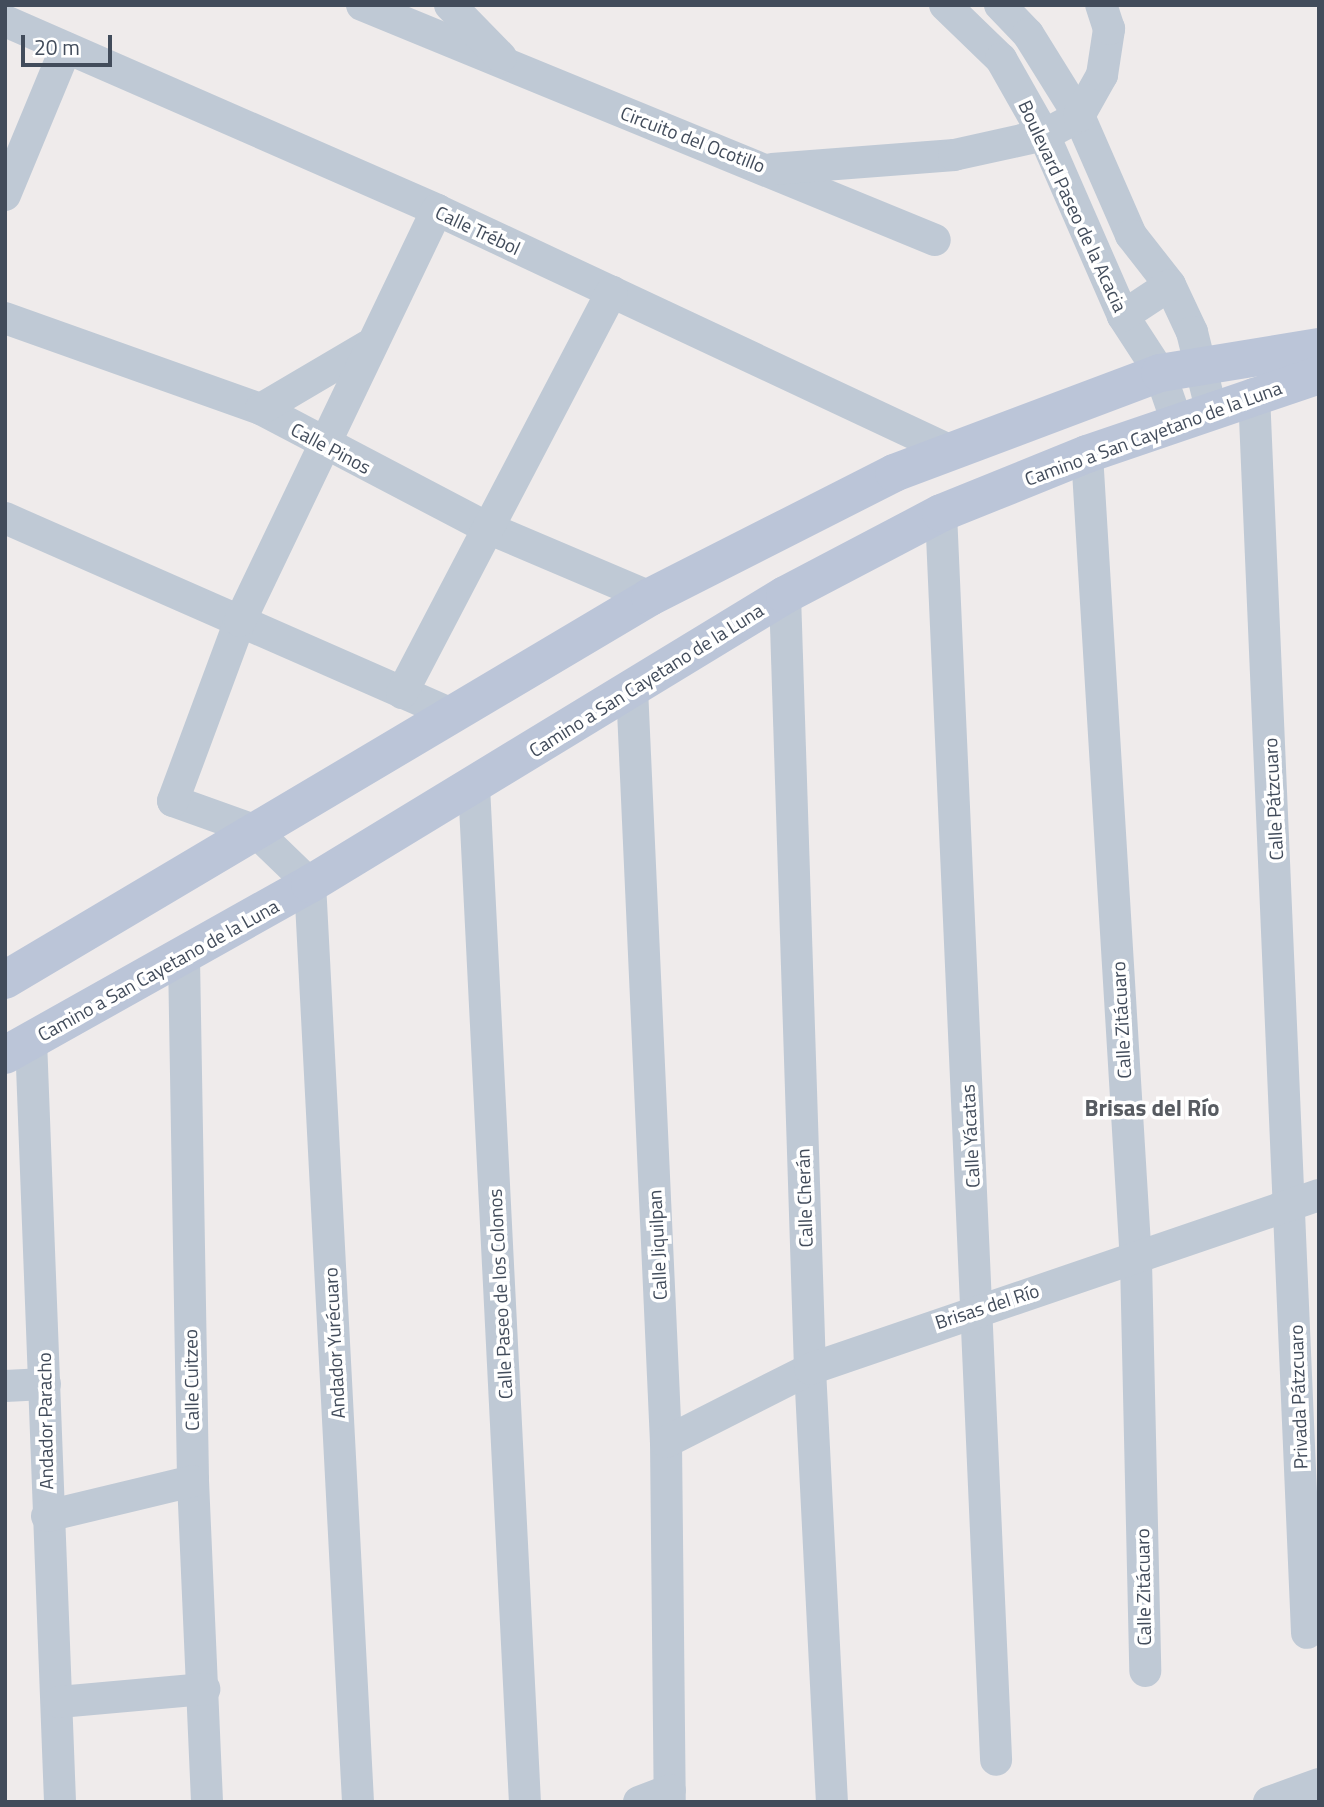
<!DOCTYPE html>
<html>
<head>
<meta charset="utf-8">
<style>
	body { margin:0 }
	#map { position:relative; width:1324px; height:1807px; overflow:hidden; background:#efebeb; font-family:"Titillium Web",sans-serif }
	div>[style] { position:absolute }
	.street>* { height:32px; margin:-16px; padding:0 16px; transform-origin:16px; border-radius:16px; background:#bfc9d5 }
	.secondary>* { height:38px; margin:-19px; padding:0 19px; transform-origin:19px; border-radius:19px; background:#bbc5d8 }
	span { translate:-50% -50%; white-space:nowrap; text-align:center; line-height:1.15; -webkit-text-stroke:7px #fff; paint-order:stroke }
	.street-label { font-size:19px; color:#424c5b }
	.quarter-label { font-size:23px; color:#575b61; font-weight:700 }
	.frame { position:absolute; inset:0; border:7px solid #424c5b; pointer-events:none }
	.scale { position:absolute; left:21px; top:35px; width:91px; height:32px; box-sizing:border-box; border:4px solid #424c5b; border-top:0; padding-left:9px; font-size:21px; line-height:24px; white-space:nowrap; color:#424c5b; -webkit-text-stroke:5px #fff; paint-order:stroke }
</style>
</head>
<body>
<div id="map">
	<div class="street">
		<div style="left:362px;top:5px;width:619px;rotate:22.3deg"></div>
		<div style="left:450px;top:5px;width:73px;rotate:45.6deg"></div>
		<div style="left:945px;top:5px;width:78px;rotate:44deg"></div>
		<div style="left:1001px;top:59px;width:87px;rotate:60.5deg"></div>
		<div style="left:1044px;top:135px;width:197px;rotate:66.4deg"></div>
		<div style="left:1123px;top:316px;width:68px;rotate:57deg"></div>
		<div style="left:1160px;top:373px;width:52px;rotate:70.9deg"></div>
		<div style="left:1000px;top:5px;width:40px;rotate:46deg"></div>
		<div style="left:1028px;top:34px;width:97px;rotate:58.1deg"></div>
		<div style="left:1079px;top:116px;width:130px;rotate:66.4deg"></div>
		<div style="left:1131px;top:235px;width:63px;rotate:52deg"></div>
		<div style="left:1170px;top:285px;width:52px;rotate:64.9deg"></div>
		<div style="left:1192px;top:332px;width:79px;rotate:76.1deg"></div>
		<div style="left:5px;top:21px;width:472px;rotate:23.6deg"></div>
		<div style="left:437px;top:210px;width:563px;rotate:25.11deg"></div>
		<div style="left:772px;top:169px;width:183px;rotate:-4.4deg"></div>
		<div style="left:954px;top:155px;width:92px;rotate:-12.5deg"></div>
		<div style="left:1044px;top:135px;width:40px;rotate:-28deg"></div>
		<div style="left:1079px;top:116px;width:47px;rotate:-60.7deg"></div>
		<div style="left:1102px;top:75px;width:47px;rotate:-81.3deg"></div>
		<div style="left:1109px;top:29px;width:25px;rotate:-108deg"></div>
		<div style="left:5px;top:195px;width:159px;rotate:-67.5deg"></div>
		<div style="left:1123px;top:316px;width:56px;rotate:-33.4deg"></div>
		<div style="left:5px;top:318px;width:272px;rotate:19.6deg"></div>
		<div style="left:261px;top:409px;width:259px;rotate:27.7deg"></div>
		<div style="left:490px;top:529px;width:174px;rotate:23deg"></div>
		<div style="left:1254px;top:394px;width:1240px;rotate:87.55deg"></div>
		<div style="left:261px;top:409px;width:124px;rotate:-30.5deg"></div>
		<div style="left:1087px;top:454px;width:808px;rotate:86.53deg"></div>
		<div style="left:1136px;top:1261px;width:410px;rotate:88.7deg"></div>
		<div style="left:941px;top:513px;width:1248px;rotate:87.47deg"></div>
		<div style="left:5px;top:518px;width:485px;rotate:23.7deg"></div>
		<div style="left:785px;top:595px;width:774px;rotate:88.15deg"></div>
		<div style="left:810px;top:1369px;width:434px;rotate:87.1deg"></div>
		<div style="left:632px;top:688px;width:755px;rotate:87.42deg"></div>
		<div style="left:666px;top:1442px;width:360px;rotate:89.4deg"></div>
		<div style="left:402px;top:693px;width:453px;rotate:-62.4deg"></div>
		<div style="left:474px;top:786px;width:1017px;rotate:87.13deg"></div>
		<div style="left:184px;top:958px;width:523px;rotate:89.01deg"></div>
		<div style="left:193px;top:1481px;width:321px;rotate:87.5deg"></div>
		<div style="left:31px;top:1040px;width:763px;rotate:87.82deg"></div>
		<div style="left:5px;top:1386px;width:40px;rotate:-2.9deg"></div>
		<div style="left:666px;top:1442px;width:161px;rotate:-26.9deg"></div>
		<div style="left:810px;top:1369px;width:538px;rotate:-18.87deg"></div>
		<div style="left:47px;top:1516px;width:150px;rotate:-13.5deg"></div>
		<div style="left:59px;top:1702px;width:146px;rotate:-5.1deg"></div>
		<div style="left:358px;top:1802px;width:919px;rotate:-92.99deg"></div>
		<div style="left:310px;top:884px;width:78px;rotate:-136deg"></div>
		<div style="left:254px;top:830px;width:86px;rotate:-160.3deg"></div>
		<div style="left:173px;top:801px;width:192px;rotate:-69.6deg"></div>
		<div style="left:240px;top:621px;width:456px;rotate:-64.4deg"></div>
		<div style="left:639px;top:1802px;width:33px;rotate:-21deg"></div>
		<div style="left:1269px;top:1802px;width:53px;rotate:-19.8deg"></div>
	</div>
	<div class="secondary">
		<div style="left:5px;top:980px;width:750px;rotate:-30.7deg"></div>
		<div style="left:650px;top:597px;width:274px;rotate:-26.9deg"></div>
		<div style="left:894px;top:473px;width:284px;rotate:-20.6deg"></div>
		<div style="left:1160px;top:373px;width:161px;rotate:-9.3deg"></div>
		<div style="left:5px;top:1055px;width:350px;rotate:-29.3deg"></div>
		<div style="left:310px;top:884px;width:556px;rotate:-31.32deg"></div>
		<div style="left:785px;top:595px;width:176px;rotate:-27.7deg"></div>
		<div style="left:941px;top:513px;width:157px;rotate:-22deg"></div>
		<div style="left:1087px;top:454px;width:245px;rotate:-18.8deg"></div>
	</div>
	<div class="street-label">
		<span style="left:693px;top:139px;rotate:21deg">Circuito del Ocotillo</span>
		<span style="left:1073px;top:206px;rotate:65deg">Boulevard Paseo de la Acacia</span>
		<span style="left:478px;top:230px;rotate:25deg">Calle Trébol</span>
		<span style="left:1153px;top:433px;rotate:-20deg">Camino a San Cayetano de la Luna</span>
		<span style="left:331px;top:448px;rotate:28deg">Calle Pinos</span>
		<span style="left:646px;top:680px;rotate:-32deg">Camino a San Cayetano de la Luna</span>
		<span style="left:1273px;top:799px;rotate:-93deg">Calle Pátzcuaro</span>
		<span style="left:158px;top:970px;rotate:-29deg">Camino a San Cayetano de la Luna</span>
		<span style="left:1121px;top:1020px;rotate:-93deg">Calle Zitácuaro</span>
		<span style="left:970px;top:1136px;rotate:-93deg">Calle Yácatas</span>
		<span style="left:804px;top:1198px;rotate:-92deg">Calle Cherán</span>
		<span style="left:657px;top:1245px;rotate:-93deg">Calle Jiquilpan</span>
		<span style="left:500px;top:1294px;rotate:-93deg">Calle Paseo de los Colonos</span>
		<span style="left:987px;top:1306px;rotate:-18deg">Brisas del Río</span>
		<span style="left:334px;top:1343px;rotate:-93deg">Andador Yurécuaro</span>
		<span style="left:191px;top:1380px;rotate:-91deg">Calle Cuitzeo</span>
		<span style="left:1298px;top:1397px;rotate:-92deg">Privada Pátzcuaro</span>
		<span style="left:45px;top:1421px;rotate:-91deg">Andador Paracho</span>
		<span style="left:1143px;top:1587px;rotate:-91deg">Calle Zitácuaro</span>
	</div>
	<div class="quarter-label">
		<span style="left:1152px;top:1108px">Brisas del Río</span>
	</div>
	<div class="frame"></div>
	<div class="scale">20 m</div>
</div>
</body>
</html>
